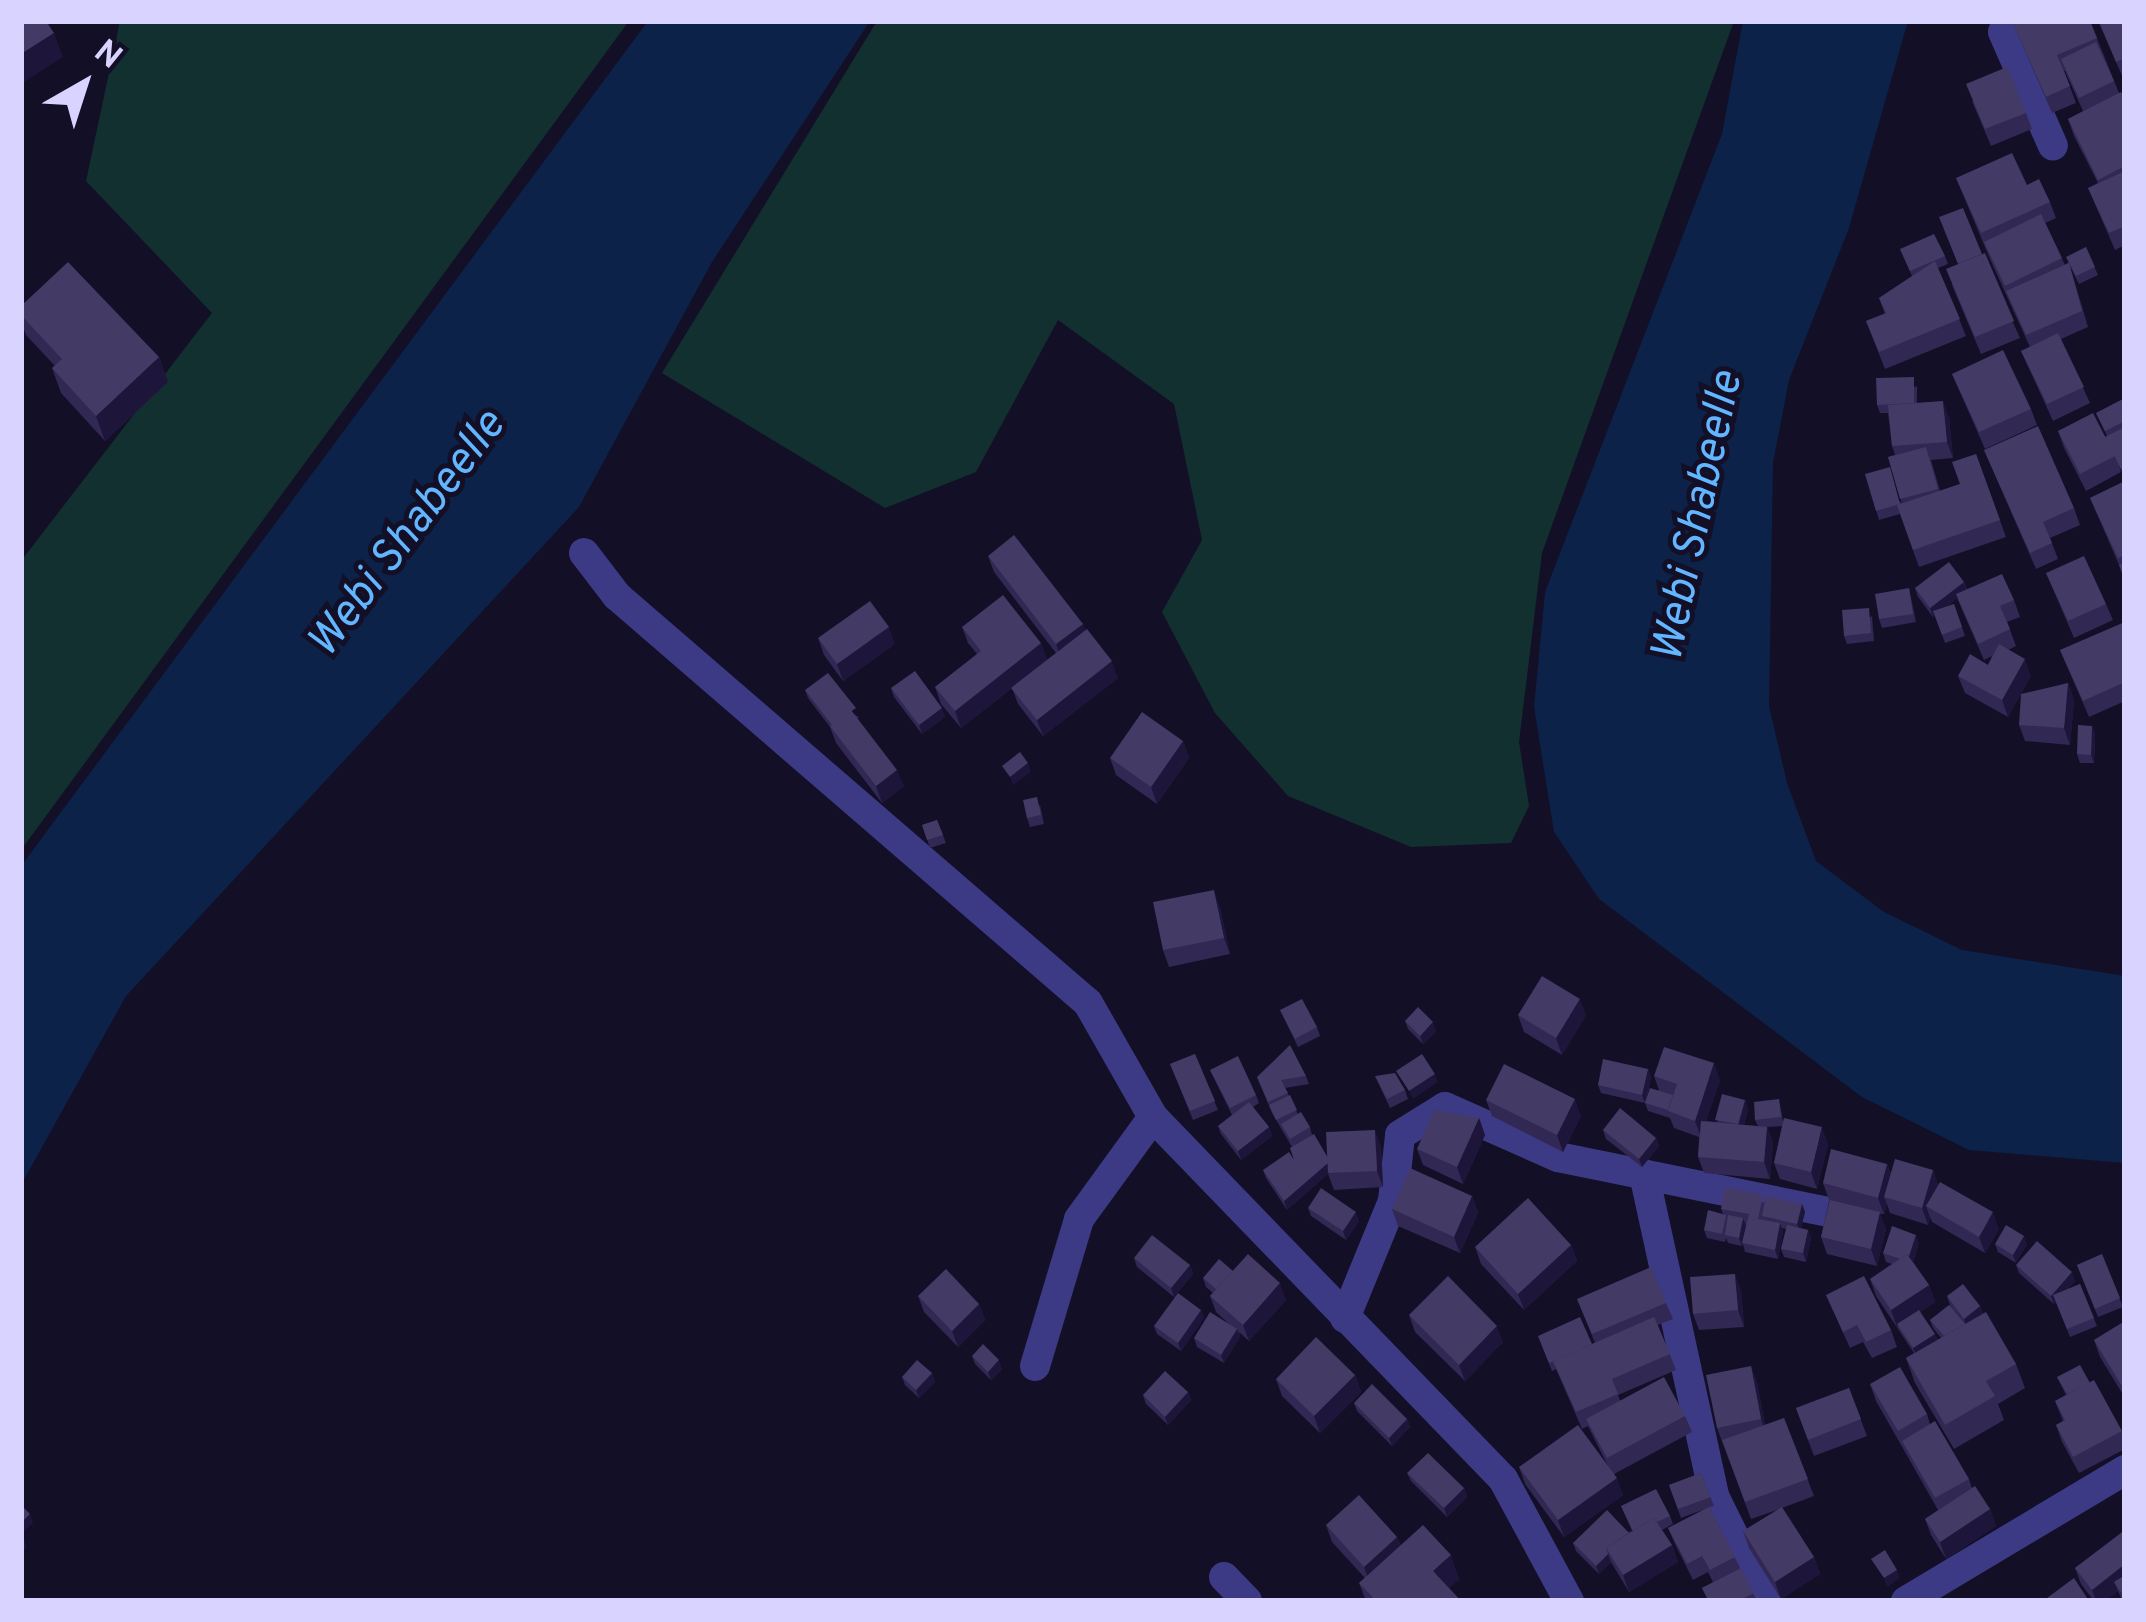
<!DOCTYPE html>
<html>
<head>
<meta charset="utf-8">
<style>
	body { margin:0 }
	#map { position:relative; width:2146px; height:1622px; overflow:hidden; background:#130f26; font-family:Overpass,sans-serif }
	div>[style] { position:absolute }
	.green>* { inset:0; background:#12302f }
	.water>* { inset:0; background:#0c2248 }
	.minor>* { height:30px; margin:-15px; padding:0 15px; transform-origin:15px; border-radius:15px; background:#3d3a85 }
	.wall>* { inset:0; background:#312854 }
	.shaded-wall>* { inset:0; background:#1d163a }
	.building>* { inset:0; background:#433a66 }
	span { translate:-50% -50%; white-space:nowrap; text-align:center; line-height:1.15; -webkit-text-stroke:10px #130f26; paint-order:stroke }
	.water-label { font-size:45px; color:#62b6ff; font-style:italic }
	.frame { position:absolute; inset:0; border:24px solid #d9d4ff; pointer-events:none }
	.north { position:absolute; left:24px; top:24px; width:120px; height:120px; -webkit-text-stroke:9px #130f26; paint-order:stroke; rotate:39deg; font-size:33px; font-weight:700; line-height:48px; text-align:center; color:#d9d4ff }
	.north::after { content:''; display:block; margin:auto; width:42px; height:54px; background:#d9d4ff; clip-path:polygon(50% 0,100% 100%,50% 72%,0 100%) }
</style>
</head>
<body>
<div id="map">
	<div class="green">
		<div style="clip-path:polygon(120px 21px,629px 21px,21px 850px,21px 561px,212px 313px,86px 181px)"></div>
		<div style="clip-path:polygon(877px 21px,1734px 21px,1542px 553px,1519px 742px,1529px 806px,1511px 843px,1411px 847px,1288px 796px,1215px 713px,1162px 612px,1202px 540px,1174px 404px,1058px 320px,976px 472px,885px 508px,662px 373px)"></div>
	</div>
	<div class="water">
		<div style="clip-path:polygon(648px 21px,870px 21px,712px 262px,579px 507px,126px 996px,21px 1185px,21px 866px)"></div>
		<div style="clip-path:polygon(1743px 21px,1908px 21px,1849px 228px,1789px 380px,1773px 463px,1769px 706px,1787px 783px,1816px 861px,1884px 912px,1962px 950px,2125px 976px,2125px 1163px,1969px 1150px,1862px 1097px,1599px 899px,1554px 832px,1534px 707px,1545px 592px,1722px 134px)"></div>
	</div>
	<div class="minor">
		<div style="left:2020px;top:21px;width:20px;rotate:147deg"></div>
		<div style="left:2003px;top:32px;width:124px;rotate:66.3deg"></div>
		<div style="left:584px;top:553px;width:54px;rotate:52.5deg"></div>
		<div style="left:617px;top:596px;width:622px;rotate:40.83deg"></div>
		<div style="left:1088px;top:1003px;width:131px;rotate:60.3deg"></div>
		<div style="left:1153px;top:1117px;width:504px;rotate:45.97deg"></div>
		<div style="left:1503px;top:1479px;width:139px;rotate:61.6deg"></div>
		<div style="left:1644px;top:1174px;width:330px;rotate:77.7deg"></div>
		<div style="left:1714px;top:1496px;width:117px;rotate:63.7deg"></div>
		<div style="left:1345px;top:1318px;width:126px;rotate:-67.7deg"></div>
		<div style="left:1393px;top:1201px;width:66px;rotate:-83.9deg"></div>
		<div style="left:1400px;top:1135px;width:53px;rotate:-31.9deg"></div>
		<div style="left:1445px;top:1107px;width:124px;rotate:23.9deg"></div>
		<div style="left:1558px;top:1157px;width:311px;rotate:11.5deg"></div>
		<div style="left:1035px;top:1366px;width:153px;rotate:-73.3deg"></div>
		<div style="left:1079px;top:1219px;width:126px;rotate:-54deg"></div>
		<div style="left:1224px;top:1577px;width:33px;rotate:46deg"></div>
		<div style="left:1906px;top:1601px;width:255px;rotate:-30.9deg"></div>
	</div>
	<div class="wall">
		<div style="clip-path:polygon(2012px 21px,2090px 21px,2119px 93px,2125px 100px,2125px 245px,2115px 250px,2088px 188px,2098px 183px,2074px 136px,2068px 119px,2083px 111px,2065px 71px,2064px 71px,2076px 103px,2052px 113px)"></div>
		<div style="clip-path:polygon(2098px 21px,2125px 21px,2125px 77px,2123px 78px)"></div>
		<div style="clip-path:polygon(1972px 101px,2026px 113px,2032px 129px,1991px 146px)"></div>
		<div style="clip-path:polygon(1956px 178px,2027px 185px,2050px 202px,2056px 218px,2045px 223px,2065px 265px,2086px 247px,2098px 275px,2079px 284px,2070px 266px,2088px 327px,2061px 339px,2090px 403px,2053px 421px,2021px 351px,2030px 347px,1990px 259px)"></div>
		<div style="clip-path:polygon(1900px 249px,1945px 256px,1948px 264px,1938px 268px,1966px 336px,1885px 369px,1866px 321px,1885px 314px,1879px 298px,1912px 276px)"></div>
		<div style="clip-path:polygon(1982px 254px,2020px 338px,1981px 354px,1952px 285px,1958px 264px)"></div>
		<div style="clip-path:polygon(21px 306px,159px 357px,168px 382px,105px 441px,61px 393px,52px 368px,55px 366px,26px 335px,21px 322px)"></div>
		<div style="clip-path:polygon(1952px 374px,2031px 409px,2037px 425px,1985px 449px)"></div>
		<div style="clip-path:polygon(1917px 386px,1917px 403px,1949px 417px,1953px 458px,1931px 460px,1940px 491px,1960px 484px,1976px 454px,2006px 537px,1919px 567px,1900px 514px,1879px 520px,1865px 474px,1902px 503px,1888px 457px,1895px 455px,1892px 446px,1888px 413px,1880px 413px,1877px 405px)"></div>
		<div style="clip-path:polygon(2125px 398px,2125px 477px,2119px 466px,2121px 472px,2086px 491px,2064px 448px,2058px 431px,2105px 437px,2107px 436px,2096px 413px)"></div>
		<div style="clip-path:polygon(1984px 450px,2074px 508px,2080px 525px,2050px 538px,2058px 559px,2036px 569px)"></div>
		<div style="clip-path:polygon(2125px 481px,2125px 582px,2119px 565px,2090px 498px)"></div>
		<div style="clip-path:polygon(988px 556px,1083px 624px,1085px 631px,1118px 678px,1043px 736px,1018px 704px,1012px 688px,961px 728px,941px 704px,935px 687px,977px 654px,968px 643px,962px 627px,1041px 643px,1047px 660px,1056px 653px,994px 572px)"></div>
		<div style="clip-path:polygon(2046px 573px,2106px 604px,2113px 620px,2074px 638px)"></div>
		<div style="clip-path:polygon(1964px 582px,1967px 589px,2014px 600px,2020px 617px,2007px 622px,2016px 646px,2008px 650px,2031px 676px,2008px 717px,1965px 693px,1958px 676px,1988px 665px,1992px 656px,1984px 660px,1957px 598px,1945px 608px,1954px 604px,1965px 636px,1945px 643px,1935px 615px,1933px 617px,1918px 597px,1915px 588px)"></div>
		<div style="clip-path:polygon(1909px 588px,1916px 622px,1882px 628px,1879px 619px)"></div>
		<div style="clip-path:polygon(1872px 616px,1874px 641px,1847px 644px,1844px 636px)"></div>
		<div style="clip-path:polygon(2125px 622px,2125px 701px,2089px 717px,2060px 650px)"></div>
		<div style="clip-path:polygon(818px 638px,895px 644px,843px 681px,824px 655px)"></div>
		<div style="clip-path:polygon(2068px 683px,2074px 700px,2070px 745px,2025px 741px,2019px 725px)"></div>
		<div style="clip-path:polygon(891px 688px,945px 717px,922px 734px,894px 697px)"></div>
		<div style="clip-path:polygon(805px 690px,859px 717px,857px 718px,904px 786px,882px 803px,836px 743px,830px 727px,808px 698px)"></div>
		<div style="clip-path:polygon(2092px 726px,2095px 734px,2094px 763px,2080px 763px,2077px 754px)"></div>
		<div style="clip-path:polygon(1183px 741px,1189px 758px,1157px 804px,1116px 775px,1110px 758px)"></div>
		<div style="clip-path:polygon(1040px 805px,1044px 824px,1030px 827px,1027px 818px)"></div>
		<div style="clip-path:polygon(937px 820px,946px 843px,930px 848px,922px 825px)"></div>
		<div style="clip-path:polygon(1220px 907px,1230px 954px,1169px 967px,1163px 950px)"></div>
		<div style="clip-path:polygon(1280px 1010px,1317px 1027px,1320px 1036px,1298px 1047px)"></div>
		<div style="clip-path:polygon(1518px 1015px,1586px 1015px,1562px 1055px,1524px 1032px)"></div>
		<div style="clip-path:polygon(1405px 1021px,1436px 1031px,1423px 1044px,1408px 1029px)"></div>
		<div style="clip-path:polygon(1195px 1054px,1218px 1110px,1193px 1120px,1170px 1064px)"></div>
		<div style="clip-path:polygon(1648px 1069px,1651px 1077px,1646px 1102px,1659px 1090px,1654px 1076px,1720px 1080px,1706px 1121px,1716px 1122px,1745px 1100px,1748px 1109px,1744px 1125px,1758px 1126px,1755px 1120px,1779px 1099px,1783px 1121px,1828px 1144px,1817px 1189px,1780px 1179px,1774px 1163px,1782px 1126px,1767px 1127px,1773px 1143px,1770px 1179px,1704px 1173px,1698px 1157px,1699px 1137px,1674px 1128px,1670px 1118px,1648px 1111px,1645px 1103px,1601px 1093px,1598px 1085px)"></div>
		<div style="clip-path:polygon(1210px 1070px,1256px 1095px,1259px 1103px,1253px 1107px,1269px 1127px,1272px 1136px,1241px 1160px,1221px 1134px,1218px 1126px,1232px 1115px)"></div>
		<div style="clip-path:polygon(1306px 1076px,1309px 1084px,1285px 1088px,1298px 1114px,1310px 1127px,1312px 1135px,1328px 1158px,1381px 1146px,1383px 1187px,1334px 1190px,1328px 1174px,1287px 1210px,1266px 1178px,1263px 1170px,1294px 1159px,1292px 1147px,1272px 1113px,1257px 1077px)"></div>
		<div style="clip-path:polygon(1375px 1076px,1405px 1090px,1408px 1099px,1390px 1108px)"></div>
		<div style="clip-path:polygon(1486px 1100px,1581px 1116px,1563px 1152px,1492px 1116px)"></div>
		<div style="clip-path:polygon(1479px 1118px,1485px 1135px,1463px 1184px,1423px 1165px,1417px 1149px)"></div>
		<div style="clip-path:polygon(1603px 1130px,1656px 1138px,1659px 1146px,1642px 1167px,1606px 1139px)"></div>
		<div style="clip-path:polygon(1887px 1164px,1891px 1174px,1933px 1170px,1938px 1185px,1999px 1229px,1985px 1253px,1932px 1222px,1930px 1217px,1928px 1225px,1890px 1213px,1887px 1204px,1884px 1214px,1880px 1214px,1886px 1229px,1877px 1266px,1827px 1254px,1821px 1237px,1829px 1200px,1823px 1183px)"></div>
		<div style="clip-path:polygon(1472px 1196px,1478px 1213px,1460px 1253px,1398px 1226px,1392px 1209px)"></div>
		<div style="clip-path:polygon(1765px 1202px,1802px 1204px,1805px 1212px,1801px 1228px,1808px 1230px,1811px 1238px,1806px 1262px,1784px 1257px,1781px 1249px,1786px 1229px,1782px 1228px,1783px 1232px,1778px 1259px,1745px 1252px,1743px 1244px,1742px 1246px,1728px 1243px,1726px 1238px,1725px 1242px,1707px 1238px,1704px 1230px,1723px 1214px,1721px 1209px)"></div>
		<div style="clip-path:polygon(1308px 1208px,1359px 1221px,1346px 1240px,1311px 1216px)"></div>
		<div style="clip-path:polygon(1919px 1243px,1913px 1262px,1929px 1285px,1935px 1302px,1920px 1312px,1938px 1340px,1941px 1338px,1933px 1328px,1930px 1320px,1950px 1305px,1947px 1296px,1980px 1306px,1983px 1314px,2016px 1364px,2025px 1388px,1998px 1404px,2004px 1420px,1954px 1449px,1915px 1383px,1906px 1358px,1914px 1353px,1876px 1296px,1870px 1279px,1892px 1264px,1886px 1262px,1883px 1253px)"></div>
		<div style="clip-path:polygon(1995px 1244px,2027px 1244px,2016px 1263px,1998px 1252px)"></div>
		<div style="clip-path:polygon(1571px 1245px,1577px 1261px,1524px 1310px,1481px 1264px,1475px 1247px)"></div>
		<div style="clip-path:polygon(2102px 1254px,2123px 1307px,2098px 1317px,2077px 1265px)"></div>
		<div style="clip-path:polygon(1134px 1258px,1190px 1265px,1193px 1274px,1174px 1297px,1137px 1267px)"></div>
		<div style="clip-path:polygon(2016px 1265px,2075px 1281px,2068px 1289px,2080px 1284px,2097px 1326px,2070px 1337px,2056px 1302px,2054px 1304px,2019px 1273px)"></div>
		<div style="clip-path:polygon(1233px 1271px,1286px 1300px,1249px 1341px,1239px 1332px,1240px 1337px,1224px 1363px,1197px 1347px,1194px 1338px,1229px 1324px,1216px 1312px,1210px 1296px,1213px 1293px,1206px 1287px,1203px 1278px)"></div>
		<div style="clip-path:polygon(1741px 1290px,1744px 1327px,1699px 1330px,1693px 1314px)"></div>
		<div style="clip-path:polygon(1826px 1295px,1891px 1330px,1897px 1347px,1872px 1358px,1863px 1342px,1850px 1348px)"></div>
		<div style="clip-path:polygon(918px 1296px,979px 1304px,985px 1320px,958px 1347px,924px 1312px)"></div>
		<div style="clip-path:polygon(1577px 1299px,1666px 1303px,1673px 1319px,1658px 1325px,1676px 1370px,1618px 1395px,1620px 1400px,1685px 1416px,1692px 1432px,1614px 1474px,1623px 1495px,1564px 1537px,1525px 1484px,1519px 1467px,1608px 1466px,1588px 1426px,1582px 1429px,1556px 1369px,1552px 1371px,1538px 1336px,1592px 1344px,1595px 1343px)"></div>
		<div style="clip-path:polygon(1201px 1310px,1204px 1318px,1181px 1351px,1157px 1334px,1154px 1326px)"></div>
		<div style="clip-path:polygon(1409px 1315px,1503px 1342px,1465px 1381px,1415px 1332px)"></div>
		<div style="clip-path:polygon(2125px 1321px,2125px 1398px,2100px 1357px,2094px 1340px)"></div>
		<div style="clip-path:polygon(972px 1356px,1002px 1369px,991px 1380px,975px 1364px)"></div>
		<div style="clip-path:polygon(1751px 1366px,1757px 1383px,1765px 1425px,1784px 1418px,1814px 1496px,1782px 1508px,1814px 1557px,1820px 1574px,1781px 1599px,1749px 1548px,1743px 1531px,1780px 1509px,1751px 1519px,1717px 1428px)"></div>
		<div style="clip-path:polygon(932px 1373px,935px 1382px,919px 1398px,905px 1385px,902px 1377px)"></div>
		<div style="clip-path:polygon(1355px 1375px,1361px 1392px,1320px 1433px,1282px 1396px,1276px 1379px)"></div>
		<div style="clip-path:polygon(2057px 1377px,2090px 1383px,2122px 1431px,2125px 1440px,2125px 1449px,2079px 1473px,2062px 1442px,2056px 1425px,2063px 1421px,2055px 1401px,2066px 1395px)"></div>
		<div style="clip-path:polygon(1870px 1384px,1927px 1414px,1930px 1424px,1969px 1479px,1972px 1488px,1990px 1509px,1996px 1526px,1946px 1559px,1931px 1535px,1925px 1519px,1938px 1510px,1876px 1401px)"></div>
		<div style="clip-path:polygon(1849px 1388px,1867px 1436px,1814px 1456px,1796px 1408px)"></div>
		<div style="clip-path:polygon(1188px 1392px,1191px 1400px,1168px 1425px,1146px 1404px,1143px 1395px)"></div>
		<div style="clip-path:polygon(1354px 1403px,1407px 1419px,1410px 1427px,1392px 1446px,1357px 1411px)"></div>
		<div style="clip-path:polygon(1407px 1473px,1464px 1488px,1467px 1497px,1447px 1517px,1411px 1481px)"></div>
		<div style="clip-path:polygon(1701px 1473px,1714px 1506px,1709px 1507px,1757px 1601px,1708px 1601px,1702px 1588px,1713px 1582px,1708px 1572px,1693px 1580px,1675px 1544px,1668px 1528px,1705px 1509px,1681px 1518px,1669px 1485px)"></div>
		<div style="clip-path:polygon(1621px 1506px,1670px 1516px,1673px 1524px,1662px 1530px,1672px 1545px,1678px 1562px,1629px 1592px,1611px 1562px,1599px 1574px,1576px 1551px,1573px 1543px,1632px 1531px)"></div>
		<div style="clip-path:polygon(1326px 1525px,1397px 1537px,1401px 1546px,1459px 1579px,1449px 1588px,1461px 1601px,1366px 1601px,1359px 1583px,1365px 1578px,1332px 1542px)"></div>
		<div style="clip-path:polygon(2125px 1530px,2125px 1601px,2122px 1601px,2118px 1591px,2105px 1601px,2094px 1601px,2081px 1584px,2075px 1568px)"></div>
	</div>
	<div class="shaded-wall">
		<div style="clip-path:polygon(54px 33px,63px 57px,21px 84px,21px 54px)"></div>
		<div style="clip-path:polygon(159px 357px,168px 382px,105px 441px,96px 416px)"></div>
		<div style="clip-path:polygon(1943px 401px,1949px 417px,1953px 458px,1947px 442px)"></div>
		<div style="clip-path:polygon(1964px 582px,1967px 591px,1933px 617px,1930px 608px)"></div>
		<div style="clip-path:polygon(1083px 624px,1089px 641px,1062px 661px,1056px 644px)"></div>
		<div style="clip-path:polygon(889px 627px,895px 644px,843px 681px,837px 664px)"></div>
		<div style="clip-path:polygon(1041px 643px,1047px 660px,961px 728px,955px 711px)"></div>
		<div style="clip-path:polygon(2025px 659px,2031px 676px,2008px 717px,2002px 700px)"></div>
		<div style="clip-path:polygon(1112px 661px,1118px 678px,1043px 736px,1037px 720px)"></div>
		<div style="clip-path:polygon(2068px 683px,2074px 700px,2070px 745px,2064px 728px)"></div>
		<div style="clip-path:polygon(942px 708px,945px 717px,922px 734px,919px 725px)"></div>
		<div style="clip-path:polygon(2092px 726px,2095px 734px,2094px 763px,2091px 755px)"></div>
		<div style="clip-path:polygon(1183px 741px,1189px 758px,1157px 804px,1151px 787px)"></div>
		<div style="clip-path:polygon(1028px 763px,1031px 772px,1013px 785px,1010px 777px)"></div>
		<div style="clip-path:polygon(897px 770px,904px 786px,882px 803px,876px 786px)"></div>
		<div style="clip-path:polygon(1214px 890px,1220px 907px,1230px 954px,1224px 938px)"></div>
		<div style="clip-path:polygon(1580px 999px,1586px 1015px,1562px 1055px,1556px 1038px)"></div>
		<div style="clip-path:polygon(1433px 1022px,1436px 1031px,1423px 1044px,1420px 1036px)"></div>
		<div style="clip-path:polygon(1714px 1063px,1720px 1080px,1701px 1137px,1695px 1121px)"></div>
		<div style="clip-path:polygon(1648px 1069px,1651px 1077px,1645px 1103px,1642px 1095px)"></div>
		<div style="clip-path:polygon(1435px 1074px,1438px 1082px,1413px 1099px,1409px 1091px)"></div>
		<div style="clip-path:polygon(1575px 1099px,1581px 1116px,1563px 1152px,1557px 1135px)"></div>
		<div style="clip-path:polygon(1745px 1100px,1748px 1109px,1741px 1135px,1738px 1127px)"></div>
		<div style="clip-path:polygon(1479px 1118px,1485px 1135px,1463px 1184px,1457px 1167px)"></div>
		<div style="clip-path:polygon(1269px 1127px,1272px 1136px,1241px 1160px,1238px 1151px)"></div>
		<div style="clip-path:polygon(1767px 1127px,1773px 1143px,1770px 1179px,1764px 1162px)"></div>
		<div style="clip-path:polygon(1822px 1127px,1828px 1144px,1817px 1189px,1811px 1172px)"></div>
		<div style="clip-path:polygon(1375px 1130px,1381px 1146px,1383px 1187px,1377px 1171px)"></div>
		<div style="clip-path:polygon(1656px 1138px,1659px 1146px,1642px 1167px,1639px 1159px)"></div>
		<div style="clip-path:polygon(1330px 1161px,1333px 1170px,1287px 1210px,1284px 1201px)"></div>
		<div style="clip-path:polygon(1887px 1164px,1893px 1181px,1884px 1197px,1887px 1204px,1884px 1214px,1878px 1198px)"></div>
		<div style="clip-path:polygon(1933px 1170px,1939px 1186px,1926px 1206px,1930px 1217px,1928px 1225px,1922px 1208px)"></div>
		<div style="clip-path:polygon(1472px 1196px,1478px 1213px,1460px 1253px,1454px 1237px)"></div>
		<div style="clip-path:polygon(1802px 1204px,1805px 1212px,1800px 1232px,1797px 1224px)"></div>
		<div style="clip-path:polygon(1356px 1212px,1359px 1221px,1346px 1240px,1343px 1231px)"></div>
		<div style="clip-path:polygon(1880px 1212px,1886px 1229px,1877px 1266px,1871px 1249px)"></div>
		<div style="clip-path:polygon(1993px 1212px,1999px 1229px,1985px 1253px,1979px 1237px)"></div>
		<div style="clip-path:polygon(1743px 1218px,1746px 1226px,1742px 1246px,1739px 1238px)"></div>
		<div style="clip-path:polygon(1780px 1223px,1783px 1232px,1778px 1259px,1775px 1250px)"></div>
		<div style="clip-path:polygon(1808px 1230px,1811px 1238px,1806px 1262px,1803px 1253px)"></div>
		<div style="clip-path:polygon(1916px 1235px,1919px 1243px,1910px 1270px,1907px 1262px)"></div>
		<div style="clip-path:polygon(2024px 1236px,2027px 1244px,2016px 1263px,2013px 1255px)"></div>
		<div style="clip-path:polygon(1571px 1245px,1577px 1261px,1524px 1310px,1518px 1294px)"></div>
		<div style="clip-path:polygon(1190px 1265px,1193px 1274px,1174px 1297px,1171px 1288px)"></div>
		<div style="clip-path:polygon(2072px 1272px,2075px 1281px,2054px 1304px,2051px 1296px)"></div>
		<div style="clip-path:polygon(1735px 1274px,1741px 1290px,1744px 1327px,1738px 1310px)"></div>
		<div style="clip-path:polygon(1280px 1283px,1286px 1300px,1249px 1341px,1243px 1325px)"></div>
		<div style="clip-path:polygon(1929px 1285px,1935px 1302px,1897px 1327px,1891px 1310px)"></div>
		<div style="clip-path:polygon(979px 1304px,985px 1320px,958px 1347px,952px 1331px)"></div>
		<div style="clip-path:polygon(1980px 1306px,1983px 1315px,1967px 1328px,1964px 1319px)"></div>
		<div style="clip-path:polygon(1201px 1310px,1204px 1318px,1181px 1351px,1178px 1343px)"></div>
		<div style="clip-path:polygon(1497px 1326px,1503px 1342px,1465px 1381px,1459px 1365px)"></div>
		<div style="clip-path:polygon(1237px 1329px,1240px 1337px,1224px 1363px,1221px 1355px)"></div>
		<div style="clip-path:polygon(1935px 1334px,1938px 1342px,1917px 1357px,1913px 1348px)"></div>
		<div style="clip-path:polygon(999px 1360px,1002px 1369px,991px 1380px,988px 1372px)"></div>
		<div style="clip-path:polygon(1751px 1366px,1757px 1383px,1767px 1436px,1761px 1419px)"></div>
		<div style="clip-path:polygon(932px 1373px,935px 1382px,919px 1398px,916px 1390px)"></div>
		<div style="clip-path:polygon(1355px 1375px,1361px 1392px,1320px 1433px,1314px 1416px)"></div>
		<div style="clip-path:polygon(1188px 1392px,1191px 1400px,1168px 1425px,1165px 1417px)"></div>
		<div style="clip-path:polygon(1407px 1419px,1410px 1427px,1392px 1446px,1389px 1438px)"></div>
		<div style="clip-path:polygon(1617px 1478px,1623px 1495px,1564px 1537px,1558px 1520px)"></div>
		<div style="clip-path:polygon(1464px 1488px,1467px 1497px,1447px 1517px,1444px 1508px)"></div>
		<div style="clip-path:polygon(1990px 1509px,1996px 1526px,1946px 1559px,1940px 1542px)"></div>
		<div style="clip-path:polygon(30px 1514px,33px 1523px,23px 1532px,21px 1523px)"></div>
		<div style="clip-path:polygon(21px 1531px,27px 1547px,21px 1554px)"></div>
		<div style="clip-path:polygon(1397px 1537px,1404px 1554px,1370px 1584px,1364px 1567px)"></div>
		<div style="clip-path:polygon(1672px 1545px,1678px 1562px,1629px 1592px,1623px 1575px)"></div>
		<div style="clip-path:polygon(1608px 1554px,1611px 1562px,1599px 1574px,1596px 1566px)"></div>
		<div style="clip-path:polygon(1451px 1555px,1459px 1579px,1442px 1595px,1433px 1571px)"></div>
		<div style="clip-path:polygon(1814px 1557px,1820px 1574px,1781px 1599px,1775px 1582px)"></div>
		<div style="clip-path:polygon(2125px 1564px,2125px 1586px,2114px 1582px,2118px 1591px,2105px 1601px,2096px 1601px,2092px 1590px)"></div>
		<div style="clip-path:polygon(1897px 1570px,1900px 1578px,1887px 1587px,1884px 1578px)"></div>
	</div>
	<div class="building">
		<div style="clip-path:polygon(21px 21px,46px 21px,54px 33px,21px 54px)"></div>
		<div style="clip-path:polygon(2012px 21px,2090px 21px,2097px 38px,2057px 55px,2070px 86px,2046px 97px)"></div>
		<div style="clip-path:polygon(2099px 21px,2125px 21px,2125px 58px,2116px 62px)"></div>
		<div style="clip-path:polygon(2096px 42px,2114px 81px,2079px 98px,2061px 59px)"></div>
		<div style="clip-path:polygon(2007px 67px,2026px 113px,1985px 129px,1966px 84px)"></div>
		<div style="clip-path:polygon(2121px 92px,2125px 100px,2125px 166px,2098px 180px,2068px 119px)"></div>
		<div style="clip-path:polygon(2012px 153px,2027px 185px,2039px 179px,2050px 202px,1981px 233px,1956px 178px)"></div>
		<div style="clip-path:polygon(2125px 171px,2125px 226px,2109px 233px,2088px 188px)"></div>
		<div style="clip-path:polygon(1963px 208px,1982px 254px,1958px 264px,1939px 217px)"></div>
		<div style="clip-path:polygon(2041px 214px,2062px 258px,2005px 286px,1984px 242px)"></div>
		<div style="clip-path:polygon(1934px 234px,1945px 256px,1910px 271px,1900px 249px)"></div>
		<div style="clip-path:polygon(2086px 247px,2095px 267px,2076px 276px,2066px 257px)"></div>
		<div style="clip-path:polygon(1985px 253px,2014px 321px,1975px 337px,1946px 269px)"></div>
		<div style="clip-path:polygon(1935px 261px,1960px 319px,1879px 352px,1866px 321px,1886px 313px,1879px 298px)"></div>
		<div style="clip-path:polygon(68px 262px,159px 357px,96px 416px,52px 368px,62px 359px,21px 315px,21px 306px)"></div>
		<div style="clip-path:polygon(2069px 263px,2082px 311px,2026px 335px,2006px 291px)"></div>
		<div style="clip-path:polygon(2058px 333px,2084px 387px,2047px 404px,2021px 351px)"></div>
		<div style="clip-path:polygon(2003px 350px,2031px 409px,1979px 432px,1952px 374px)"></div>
		<div style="clip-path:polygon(1914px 377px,1914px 403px,1877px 405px,1876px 378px)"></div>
		<div style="clip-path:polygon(2125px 398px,2125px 421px,2105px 431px,2096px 413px)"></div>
		<div style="clip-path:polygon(1943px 401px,1947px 442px,1892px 446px,1888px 405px)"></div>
		<div style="clip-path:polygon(2093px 413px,2115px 456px,2080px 474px,2058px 431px)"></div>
		<div style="clip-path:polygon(2038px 426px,2074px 508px,2043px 522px,2052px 543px,2030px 553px,1984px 450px)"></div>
		<div style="clip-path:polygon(2125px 427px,2125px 467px,2121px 469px,2105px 437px)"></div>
		<div style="clip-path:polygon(1926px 447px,1938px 489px,1900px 499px,1888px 457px)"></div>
		<div style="clip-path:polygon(1976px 454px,2000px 520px,1913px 550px,1897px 505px,1960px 484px,1952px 462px)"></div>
		<div style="clip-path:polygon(1890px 467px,1900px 504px,1876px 511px,1865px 474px)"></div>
		<div style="clip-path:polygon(2125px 481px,2125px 555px,2118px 558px,2090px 498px)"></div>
		<div style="clip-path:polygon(1014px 535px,1083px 624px,1056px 644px,988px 556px)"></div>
		<div style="clip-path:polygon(2084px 556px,2106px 604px,2068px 621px,2046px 573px)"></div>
		<div style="clip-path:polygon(1949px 562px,1964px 582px,1930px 608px,1915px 588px)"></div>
		<div style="clip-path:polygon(2125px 562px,2125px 579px,2119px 565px)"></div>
		<div style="clip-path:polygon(2002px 574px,2014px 600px,2000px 606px,2010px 629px,1978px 644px,1956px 594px)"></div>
		<div style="clip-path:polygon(1909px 588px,1913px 614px,1879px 619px,1875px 594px)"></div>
		<div style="clip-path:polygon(1003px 595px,1041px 643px,955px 711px,935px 687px,981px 651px,962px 627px)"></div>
		<div style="clip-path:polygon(870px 601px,889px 627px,837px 664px,818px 638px)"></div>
		<div style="clip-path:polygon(1954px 604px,1962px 627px,1942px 635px,1933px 611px)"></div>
		<div style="clip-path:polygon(1869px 608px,1871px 633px,1844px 636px,1842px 610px)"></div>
		<div style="clip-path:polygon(2125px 622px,2125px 682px,2083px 701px,2060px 650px)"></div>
		<div style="clip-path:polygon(1087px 629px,1112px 661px,1037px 720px,1011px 688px)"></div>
		<div style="clip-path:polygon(1999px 644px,2025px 659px,2002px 700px,1958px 676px,1970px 654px,1988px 665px)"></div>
		<div style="clip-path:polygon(915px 671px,942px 708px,919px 725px,891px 688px)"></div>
		<div style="clip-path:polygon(828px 673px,856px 708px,832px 725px,805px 690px)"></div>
		<div style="clip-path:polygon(2068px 683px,2064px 728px,2019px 725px,2021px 694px)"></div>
		<div style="clip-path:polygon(851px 710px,897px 770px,876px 786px,830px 726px)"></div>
		<div style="clip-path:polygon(1142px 712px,1183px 741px,1151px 787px,1110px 758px)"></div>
		<div style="clip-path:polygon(2078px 725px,2092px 726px,2091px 755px,2077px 754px)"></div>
		<div style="clip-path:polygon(1020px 752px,1028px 763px,1010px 777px,1002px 766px)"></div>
		<div style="clip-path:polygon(1037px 797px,1041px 815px,1027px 818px,1023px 800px)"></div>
		<div style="clip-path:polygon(937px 820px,943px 835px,927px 840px,922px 825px)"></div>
		<div style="clip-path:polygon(1214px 890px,1224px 938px,1163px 950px,1153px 902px)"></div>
		<div style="clip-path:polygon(1542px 976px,1580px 999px,1556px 1038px,1518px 1015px)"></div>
		<div style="clip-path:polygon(1302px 999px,1317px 1027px,1295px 1039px,1280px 1010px)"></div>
		<div style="clip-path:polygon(1418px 1007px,1433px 1022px,1420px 1036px,1405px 1021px)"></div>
		<div style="clip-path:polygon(1290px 1045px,1306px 1076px,1281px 1080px,1288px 1093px,1268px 1102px,1257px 1077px)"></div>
		<div style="clip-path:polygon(1664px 1047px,1714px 1063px,1695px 1121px,1668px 1111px,1677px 1084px,1654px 1076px)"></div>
		<div style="clip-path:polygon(1195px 1054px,1215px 1101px,1190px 1111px,1170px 1064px)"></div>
		<div style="clip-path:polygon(1422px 1054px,1435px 1074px,1409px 1091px,1396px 1071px)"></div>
		<div style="clip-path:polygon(1238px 1056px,1256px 1095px,1230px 1108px,1210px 1070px)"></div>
		<div style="clip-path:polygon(1603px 1059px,1648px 1069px,1642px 1095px,1598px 1085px)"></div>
		<div style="clip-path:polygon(1504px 1064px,1575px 1099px,1557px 1135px,1486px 1100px)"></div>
		<div style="clip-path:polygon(1395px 1073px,1405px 1090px,1387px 1099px,1375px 1076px)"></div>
		<div style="clip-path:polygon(1650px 1088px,1673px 1095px,1668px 1110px,1645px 1103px)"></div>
		<div style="clip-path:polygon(1722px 1094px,1745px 1100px,1738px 1124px,1715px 1120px)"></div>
		<div style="clip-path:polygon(1290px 1095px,1297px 1110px,1276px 1120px,1269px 1105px)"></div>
		<div style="clip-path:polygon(1779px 1099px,1781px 1117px,1755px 1120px,1754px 1102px)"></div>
		<div style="clip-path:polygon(1249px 1102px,1269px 1127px,1238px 1151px,1218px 1126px)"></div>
		<div style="clip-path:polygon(1620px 1108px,1656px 1138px,1639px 1159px,1603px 1130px)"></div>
		<div style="clip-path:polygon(1434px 1110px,1479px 1118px,1457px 1167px,1417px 1149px)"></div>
		<div style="clip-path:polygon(1301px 1112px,1310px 1127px,1290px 1139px,1281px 1124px)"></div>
		<div style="clip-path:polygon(1784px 1118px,1822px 1127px,1811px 1172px,1774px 1163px)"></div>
		<div style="clip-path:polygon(1701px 1121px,1767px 1127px,1764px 1162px,1698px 1157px)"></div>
		<div style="clip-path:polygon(1375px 1130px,1377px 1171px,1328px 1173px,1326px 1132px)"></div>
		<div style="clip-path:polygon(1314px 1134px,1328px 1158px,1328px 1163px,1284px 1201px,1263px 1170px,1289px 1152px,1294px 1160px,1290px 1148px)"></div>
		<div style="clip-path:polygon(1831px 1149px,1887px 1164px,1878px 1198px,1823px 1183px)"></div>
		<div style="clip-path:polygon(1895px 1159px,1933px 1170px,1922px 1208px,1884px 1197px)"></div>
		<div style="clip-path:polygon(1410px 1168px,1472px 1196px,1454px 1237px,1392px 1209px)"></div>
		<div style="clip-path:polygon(1940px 1182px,1993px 1212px,1979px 1237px,1926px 1206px)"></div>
		<div style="clip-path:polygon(1725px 1187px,1763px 1195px,1758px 1219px,1780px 1223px,1775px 1250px,1742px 1243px,1749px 1214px,1721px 1209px)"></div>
		<div style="clip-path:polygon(1321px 1188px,1356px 1212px,1343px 1231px,1308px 1208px)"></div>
		<div style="clip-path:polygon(1766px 1196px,1802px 1204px,1797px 1224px,1762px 1216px)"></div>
		<div style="clip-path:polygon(1528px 1198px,1571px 1245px,1518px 1294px,1475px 1247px)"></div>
		<div style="clip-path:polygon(1830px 1200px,1880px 1212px,1871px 1249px,1821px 1237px)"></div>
		<div style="clip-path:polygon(1708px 1210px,1726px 1215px,1722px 1234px,1704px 1230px)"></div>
		<div style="clip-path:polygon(1728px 1215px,1743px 1218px,1739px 1238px,1725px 1235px)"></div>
		<div style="clip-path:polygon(1787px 1225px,1808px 1230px,1803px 1253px,1781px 1249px)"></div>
		<div style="clip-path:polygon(2006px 1225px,2024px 1236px,2013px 1255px,1995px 1244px)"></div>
		<div style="clip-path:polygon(1892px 1226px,1916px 1235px,1909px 1256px,1907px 1254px,1900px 1259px,1883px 1253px)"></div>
		<div style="clip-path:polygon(1152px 1235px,1190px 1265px,1171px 1288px,1134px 1258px)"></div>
		<div style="clip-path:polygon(2037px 1241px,2072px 1272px,2051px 1296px,2016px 1265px)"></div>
		<div style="clip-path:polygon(1248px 1254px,1280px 1283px,1243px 1325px,1210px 1296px)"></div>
		<div style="clip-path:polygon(1907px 1254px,1929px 1285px,1891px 1310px,1870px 1279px)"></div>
		<div style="clip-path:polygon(2102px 1254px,2120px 1298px,2095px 1309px,2077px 1265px)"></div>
		<div style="clip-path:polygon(1219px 1259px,1233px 1271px,1216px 1289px,1203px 1278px)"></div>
		<div style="clip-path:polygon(1651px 1267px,1666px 1303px,1592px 1334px,1577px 1299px)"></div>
		<div style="clip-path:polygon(946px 1269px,979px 1304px,952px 1331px,918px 1296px)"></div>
		<div style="clip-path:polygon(1735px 1274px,1738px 1310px,1693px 1314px,1690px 1277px)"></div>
		<div style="clip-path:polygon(1448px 1276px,1497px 1326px,1459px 1365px,1409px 1315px)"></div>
		<div style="clip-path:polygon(1864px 1276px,1891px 1330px,1866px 1342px,1857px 1325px,1843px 1332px,1826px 1295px)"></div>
		<div style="clip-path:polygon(1963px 1284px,1980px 1306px,1964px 1319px,1947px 1296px)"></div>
		<div style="clip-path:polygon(2080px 1284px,2094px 1318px,2067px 1329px,2053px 1295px)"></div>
		<div style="clip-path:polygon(1178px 1293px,1201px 1310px,1178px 1343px,1154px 1326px)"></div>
		<div style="clip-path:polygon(1949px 1305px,1965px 1324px,1944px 1336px,1930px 1320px)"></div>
		<div style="clip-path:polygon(1919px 1310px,1935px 1334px,1913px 1348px,1897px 1324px)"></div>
		<div style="clip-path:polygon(1210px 1312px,1237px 1329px,1221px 1355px,1194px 1338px)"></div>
		<div style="clip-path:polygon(1986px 1312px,2016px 1364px,1986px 1381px,1995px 1396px,1945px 1425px,1906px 1358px)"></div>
		<div style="clip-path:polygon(1580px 1317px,1592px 1344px,1549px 1363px,1538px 1336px)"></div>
		<div style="clip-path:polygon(1654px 1317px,1670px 1354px,1612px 1379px,1618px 1394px,1576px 1412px,1553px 1361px)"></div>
		<div style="clip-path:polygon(2125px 1321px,2125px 1391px,2094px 1340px)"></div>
		<div style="clip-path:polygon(1316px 1337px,1355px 1375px,1314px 1416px,1276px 1379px)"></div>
		<div style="clip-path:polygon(983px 1344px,999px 1360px,988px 1372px,972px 1356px)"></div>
		<div style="clip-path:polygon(917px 1360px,932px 1373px,916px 1390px,902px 1377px)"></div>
		<div style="clip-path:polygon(2080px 1365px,2090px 1383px,2067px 1394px,2057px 1377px)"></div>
		<div style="clip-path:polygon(1751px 1366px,1761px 1419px,1717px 1428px,1706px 1375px)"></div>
		<div style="clip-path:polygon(1900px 1367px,1927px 1414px,1898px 1431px,1870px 1384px)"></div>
		<div style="clip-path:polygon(1165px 1371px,1188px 1392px,1165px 1417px,1143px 1395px)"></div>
		<div style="clip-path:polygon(1664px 1377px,1685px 1416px,1607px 1458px,1586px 1419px)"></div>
		<div style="clip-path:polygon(2094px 1380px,2122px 1431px,2073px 1457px,2056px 1425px,2065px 1420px,2055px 1401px)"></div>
		<div style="clip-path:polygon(1372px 1384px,1407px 1419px,1389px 1438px,1354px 1403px)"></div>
		<div style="clip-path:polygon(1849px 1388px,1861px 1419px,1808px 1440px,1796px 1408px)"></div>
		<div style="clip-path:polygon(1784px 1418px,1808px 1479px,1745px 1502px,1722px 1440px)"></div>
		<div style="clip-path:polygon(1935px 1421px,1969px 1479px,1935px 1498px,1902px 1441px)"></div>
		<div style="clip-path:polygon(1578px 1425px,1617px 1478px,1558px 1520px,1519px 1467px)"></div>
		<div style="clip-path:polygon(1428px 1453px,1464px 1488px,1444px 1508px,1407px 1473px)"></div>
		<div style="clip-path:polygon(1701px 1473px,1711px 1497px,1678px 1509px,1669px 1485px)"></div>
		<div style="clip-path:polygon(1975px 1486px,1990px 1509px,1940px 1542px,1925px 1519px)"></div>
		<div style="clip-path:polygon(1656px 1489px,1670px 1516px,1657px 1522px,1654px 1518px,1633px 1531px,1621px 1506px)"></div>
		<div style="clip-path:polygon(1359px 1495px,1397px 1537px,1364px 1567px,1326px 1525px)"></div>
		<div style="clip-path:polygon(21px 1505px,30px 1514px,21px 1523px)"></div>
		<div style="clip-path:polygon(1709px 1507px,1735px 1557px,1710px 1570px,1702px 1556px,1687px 1564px,1668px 1528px)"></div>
		<div style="clip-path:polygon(1782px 1507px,1814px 1557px,1775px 1582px,1743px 1531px)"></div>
		<div style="clip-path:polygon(1607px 1510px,1629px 1533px,1606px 1548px,1608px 1554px,1596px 1566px,1573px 1543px)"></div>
		<div style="clip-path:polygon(1654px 1518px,1672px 1545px,1623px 1575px,1606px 1548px)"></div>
		<div style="clip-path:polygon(1423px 1525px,1451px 1555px,1433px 1571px,1461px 1601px,1376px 1601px,1359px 1583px)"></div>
		<div style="clip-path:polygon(2125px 1530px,2125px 1564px,2092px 1590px,2075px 1568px)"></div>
		<div style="clip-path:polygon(1885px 1550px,1897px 1570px,1884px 1578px,1871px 1559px)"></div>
		<div style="clip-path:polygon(1741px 1568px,1754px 1593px,1738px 1601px,1709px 1601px,1702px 1588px)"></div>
		<div style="clip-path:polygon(2125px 1575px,2125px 1598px,2114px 1582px)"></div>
		<div style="clip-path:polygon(2074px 1578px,2089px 1601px,2043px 1601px)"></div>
	</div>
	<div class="water-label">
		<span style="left:1699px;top:517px;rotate:-78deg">Webi Shabeelle</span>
		<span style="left:408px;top:535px;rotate:-53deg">Webi Shabeelle</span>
	</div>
	<div class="frame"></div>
	<div class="north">N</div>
</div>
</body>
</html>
